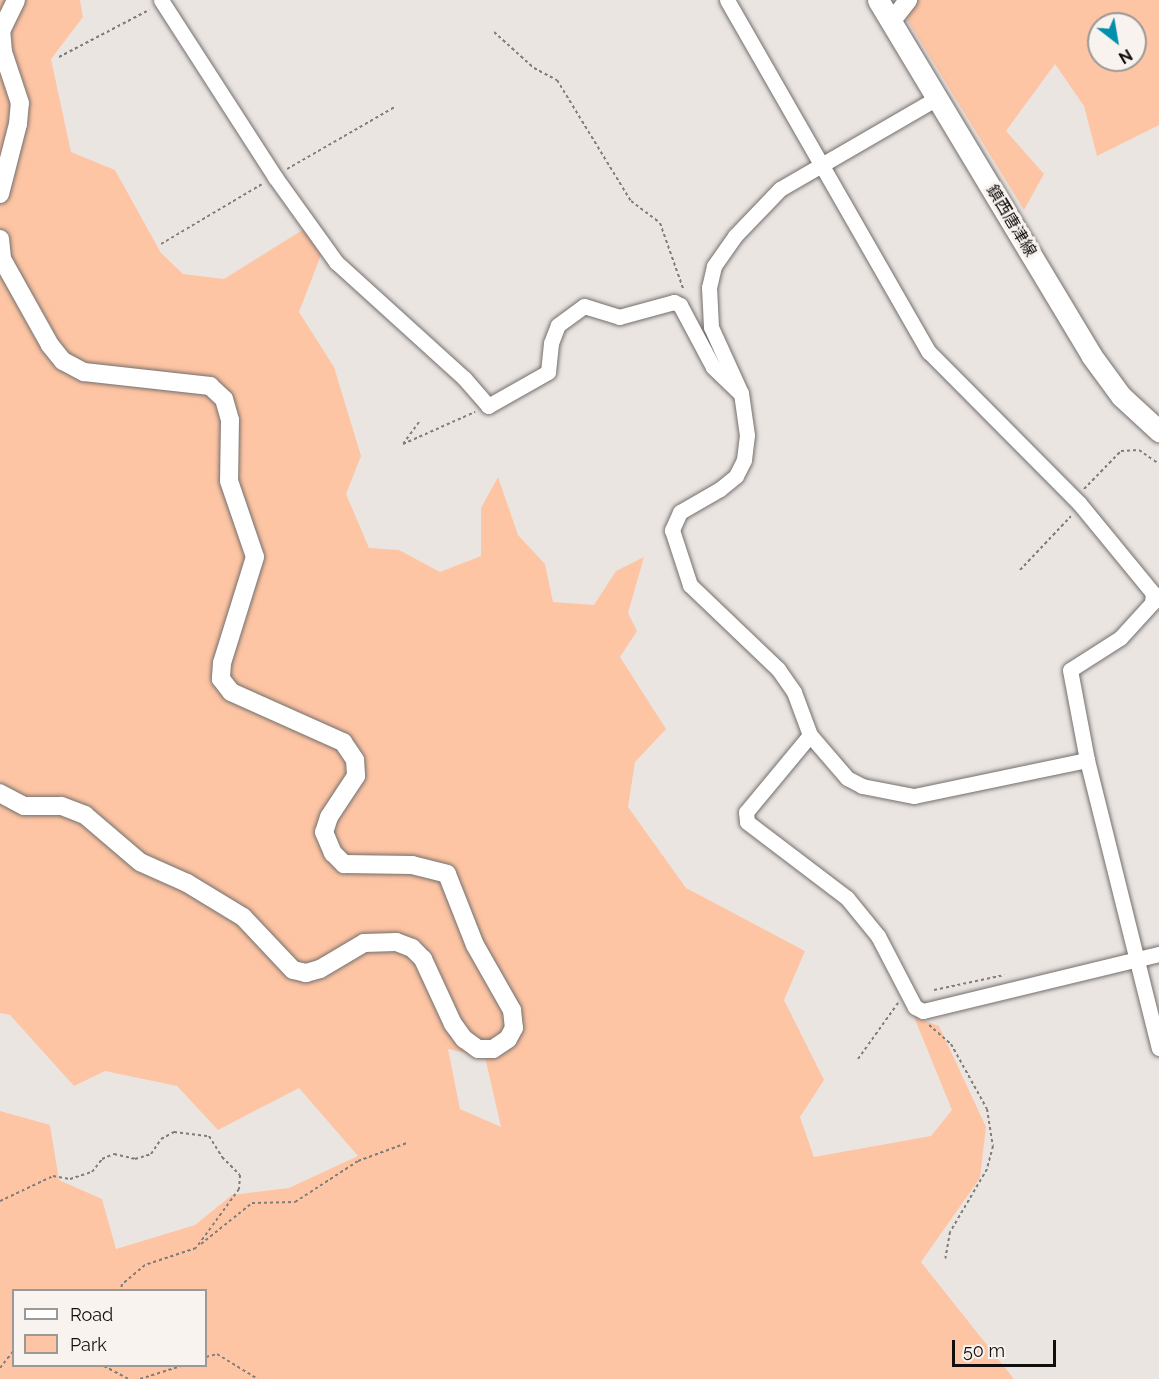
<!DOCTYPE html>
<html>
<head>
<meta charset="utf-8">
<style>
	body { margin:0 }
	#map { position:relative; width:1159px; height:1379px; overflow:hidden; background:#ebe5e2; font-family:Raleway,"Noto Sans JP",sans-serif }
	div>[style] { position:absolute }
	.green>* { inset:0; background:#fec5a4 }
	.path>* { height:2px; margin-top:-1px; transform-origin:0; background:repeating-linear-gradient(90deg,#807c7a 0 3px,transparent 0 6px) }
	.roads { filter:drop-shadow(0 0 2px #746f6c) drop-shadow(0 0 2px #746f6c) }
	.minor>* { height:15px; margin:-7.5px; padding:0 7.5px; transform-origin:7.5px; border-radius:7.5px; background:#fff }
	.tertiary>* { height:18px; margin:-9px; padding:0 9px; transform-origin:9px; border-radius:9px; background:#fff }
	.secondary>* { height:21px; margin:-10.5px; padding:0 10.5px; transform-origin:10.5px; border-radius:10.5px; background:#fff }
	span { translate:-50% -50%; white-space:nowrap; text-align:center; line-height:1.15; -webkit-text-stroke:6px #f8f3ef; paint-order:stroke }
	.street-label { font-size:16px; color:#110f0e }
	.legend { position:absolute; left:12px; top:1289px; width:195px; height:78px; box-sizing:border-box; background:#f8f3ef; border:2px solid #9c9895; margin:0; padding:8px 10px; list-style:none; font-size:18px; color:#110f0e }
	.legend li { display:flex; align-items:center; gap:12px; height:30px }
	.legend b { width:30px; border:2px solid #9c9895 }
	.north { position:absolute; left:1087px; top:12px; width:60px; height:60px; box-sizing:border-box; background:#f8f3ef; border:2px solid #9c9895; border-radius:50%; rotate:149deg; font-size:16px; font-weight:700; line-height:24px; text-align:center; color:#110f0e }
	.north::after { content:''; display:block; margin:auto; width:21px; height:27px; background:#038eab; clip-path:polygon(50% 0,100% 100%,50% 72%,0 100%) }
	.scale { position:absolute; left:952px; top:1340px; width:104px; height:27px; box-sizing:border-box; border:3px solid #110f0e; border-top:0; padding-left:8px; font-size:18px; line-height:21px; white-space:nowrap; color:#110f0e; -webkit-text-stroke:4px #f8f3ef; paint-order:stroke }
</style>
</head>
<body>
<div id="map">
	<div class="green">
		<div style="clip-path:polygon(evenodd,0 0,80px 0,83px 17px,51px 59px,71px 152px,115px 170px,161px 253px,183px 274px,224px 279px,304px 229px,321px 255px,299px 312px,334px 367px,361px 456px,346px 494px,369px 548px,399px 550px,440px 572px,481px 556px,481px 508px,498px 477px,518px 535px,545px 564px,553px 602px,594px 605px,616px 571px,644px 557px,628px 613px,637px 631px,620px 657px,666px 729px,635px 762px,628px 807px,686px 888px,805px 951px,784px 1000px,824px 1080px,800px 1117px,814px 1157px,931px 1136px,952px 1110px,914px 1017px,939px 1026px,986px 1127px,980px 1178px,921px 1262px,1014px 1379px,0 1379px,0 1111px,50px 1125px,59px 1180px,102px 1199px,116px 1249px,195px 1225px,232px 1195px,289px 1188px,358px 1156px,299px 1088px,218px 1130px,177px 1086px,105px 1071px,74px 1086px,10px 1015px,0 1013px,0 0,448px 1049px,485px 1057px,501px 1127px,460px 1109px,448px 1049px,0 0,14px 1290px,206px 1290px,206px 1366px,14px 1366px,14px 1290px)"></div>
		<div style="clip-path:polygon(evenodd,895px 0,1159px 0,1159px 125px,1097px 156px,1084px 106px,1055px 64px,1006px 131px,1044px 174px,1024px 210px,895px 0,1099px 24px,1135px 24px,1135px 60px,1099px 60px,1099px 24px)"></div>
	</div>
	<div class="path">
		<div style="left:494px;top:32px;width:54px;rotate:42deg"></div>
		<div style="left:534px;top:68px;width:26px;rotate:28deg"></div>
		<div style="left:557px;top:80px;width:142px;rotate:58.6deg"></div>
		<div style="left:631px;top:201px;width:36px;rotate:37deg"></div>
		<div style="left:660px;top:223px;width:72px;rotate:70.6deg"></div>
		<div style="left:59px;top:57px;width:102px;rotate:-27.6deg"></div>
		<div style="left:287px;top:169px;width:125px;rotate:-29.9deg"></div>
		<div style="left:161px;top:244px;width:117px;rotate:-30.7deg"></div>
		<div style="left:419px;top:422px;width:27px;rotate:126deg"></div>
		<div style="left:403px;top:444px;width:79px;rotate:-24deg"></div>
		<div style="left:1084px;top:489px;width:53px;rotate:-45.8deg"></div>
		<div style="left:1121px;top:451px;width:18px;rotate:-3deg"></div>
		<div style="left:1139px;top:450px;width:24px;rotate:35deg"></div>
		<div style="left:1020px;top:570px;width:74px;rotate:-46.6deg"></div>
		<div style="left:934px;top:990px;width:72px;rotate:-12.1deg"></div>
		<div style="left:929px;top:1025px;width:29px;rotate:41deg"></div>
		<div style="left:951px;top:1044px;width:74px;rotate:61deg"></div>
		<div style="left:987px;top:1109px;width:37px;rotate:81deg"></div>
		<div style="left:993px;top:1146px;width:24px;rotate:105deg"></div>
		<div style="left:987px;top:1169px;width:73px;rotate:120.4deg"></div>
		<div style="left:950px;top:1232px;width:27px;rotate:100deg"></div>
		<div style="left:858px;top:1059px;width:69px;rotate:-54.5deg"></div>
		<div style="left:0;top:1201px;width:59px;rotate:-25.3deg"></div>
		<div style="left:53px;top:1176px;width:17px;rotate:10deg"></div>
		<div style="left:70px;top:1179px;width:23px;rotate:-18deg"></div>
		<div style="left:92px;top:1172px;width:16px;rotate:-52deg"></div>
		<div style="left:102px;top:1159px;width:13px;rotate:-23deg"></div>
		<div style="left:114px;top:1154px;width:22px;rotate:13deg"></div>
		<div style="left:135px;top:1159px;width:17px;rotate:-17deg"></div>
		<div style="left:151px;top:1154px;width:18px;rotate:-56deg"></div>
		<div style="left:161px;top:1139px;width:15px;rotate:-28deg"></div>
		<div style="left:174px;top:1132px;width:35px;rotate:7deg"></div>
		<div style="left:209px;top:1136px;width:25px;rotate:58deg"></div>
		<div style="left:222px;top:1157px;width:25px;rotate:45deg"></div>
		<div style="left:240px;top:1175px;width:14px;rotate:94deg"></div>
		<div style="left:239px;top:1189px;width:73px;rotate:126.1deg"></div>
		<div style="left:196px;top:1248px;width:54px;rotate:161.6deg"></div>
		<div style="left:145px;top:1265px;width:30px;rotate:140deg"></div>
		<div style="left:122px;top:1284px;width:6px;rotate:99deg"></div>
		<div style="left:201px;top:1244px;width:65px;rotate:-38.8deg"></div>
		<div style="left:252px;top:1203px;width:43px;rotate:-1.3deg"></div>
		<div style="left:295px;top:1202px;width:75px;rotate:-33.1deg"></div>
		<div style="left:358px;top:1161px;width:52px;rotate:-20.2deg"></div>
		<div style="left:206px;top:1357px;width:11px;rotate:-15deg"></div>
		<div style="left:217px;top:1354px;width:48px;rotate:31.4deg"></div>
		<div style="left:104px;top:1366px;width:27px;rotate:28deg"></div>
		<div style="left:0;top:1368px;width:23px;rotate:-52deg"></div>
		<div style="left:140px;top:1379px;width:43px;rotate:-17.6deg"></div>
	</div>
	<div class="roads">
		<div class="minor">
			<div style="left:161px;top:0;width:211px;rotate:57.2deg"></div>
			<div style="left:275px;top:177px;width:105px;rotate:54.3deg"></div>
			<div style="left:336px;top:262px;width:173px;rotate:42.2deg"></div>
			<div style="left:464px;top:378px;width:37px;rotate:49deg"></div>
			<div style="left:488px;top:406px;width:69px;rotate:-29.5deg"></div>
			<div style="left:548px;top:372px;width:29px;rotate:-84deg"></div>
			<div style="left:551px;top:343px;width:19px;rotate:-69deg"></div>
			<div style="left:558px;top:325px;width:32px;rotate:-36deg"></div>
			<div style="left:584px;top:306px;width:37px;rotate:17deg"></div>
			<div style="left:619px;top:317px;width:57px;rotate:-15.3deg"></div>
			<div style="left:674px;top:302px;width:7px;rotate:27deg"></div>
			<div style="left:680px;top:305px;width:70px;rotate:62deg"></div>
			<div style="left:713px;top:367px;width:35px;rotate:44deg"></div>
			<div style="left:727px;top:0;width:406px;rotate:60.2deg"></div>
			<div style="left:929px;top:352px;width:213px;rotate:45.2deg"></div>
			<div style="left:1079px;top:503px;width:117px;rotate:50.6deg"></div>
			<div style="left:1153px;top:593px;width:10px;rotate:96deg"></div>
			<div style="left:1152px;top:603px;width:47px;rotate:132.4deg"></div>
			<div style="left:1120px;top:638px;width:59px;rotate:147.4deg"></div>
			<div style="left:1070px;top:670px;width:92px;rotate:79.3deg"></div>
			<div style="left:1087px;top:760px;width:297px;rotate:76deg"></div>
			<div style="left:937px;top:98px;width:181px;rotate:149.9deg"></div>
			<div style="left:780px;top:189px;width:65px;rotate:133.8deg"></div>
			<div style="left:735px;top:236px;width:37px;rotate:125deg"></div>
			<div style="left:714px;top:266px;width:22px;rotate:103deg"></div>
			<div style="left:709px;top:287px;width:40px;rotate:87.1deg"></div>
			<div style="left:711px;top:327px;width:72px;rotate:65.6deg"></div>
			<div style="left:741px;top:393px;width:42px;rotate:81.9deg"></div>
			<div style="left:747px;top:435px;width:25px;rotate:97deg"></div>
			<div style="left:744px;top:460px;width:18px;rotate:117deg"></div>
			<div style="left:736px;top:476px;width:21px;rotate:141deg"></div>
			<div style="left:720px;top:489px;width:46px;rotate:150.1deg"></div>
			<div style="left:680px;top:512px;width:20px;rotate:114deg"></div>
			<div style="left:672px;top:530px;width:58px;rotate:71.9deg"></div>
			<div style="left:690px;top:585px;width:122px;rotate:43.7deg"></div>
			<div style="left:778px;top:669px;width:28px;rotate:55deg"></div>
			<div style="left:794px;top:692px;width:46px;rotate:69.6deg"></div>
			<div style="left:810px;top:735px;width:57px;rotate:49.3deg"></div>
			<div style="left:847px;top:778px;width:17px;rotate:28deg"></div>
			<div style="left:862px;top:786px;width:53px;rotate:10.9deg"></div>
			<div style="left:914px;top:796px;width:177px;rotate:-11.8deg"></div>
			<div style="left:810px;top:735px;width:100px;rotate:129.7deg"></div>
			<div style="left:746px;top:812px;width:10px;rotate:84deg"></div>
			<div style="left:747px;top:822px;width:126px;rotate:37.2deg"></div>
			<div style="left:847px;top:898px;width:49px;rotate:50.8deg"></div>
			<div style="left:878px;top:936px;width:80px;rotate:62.5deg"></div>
			<div style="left:915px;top:1007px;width:9px;rotate:27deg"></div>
			<div style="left:923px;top:1011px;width:243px;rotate:-13.6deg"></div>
		</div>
		<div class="tertiary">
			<div style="left:891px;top:22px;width:28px;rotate:-52deg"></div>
			<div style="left:0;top:194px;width:72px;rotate:-75.6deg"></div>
			<div style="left:18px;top:124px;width:21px;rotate:-85deg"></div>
			<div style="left:20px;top:103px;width:54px;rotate:-108.4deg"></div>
			<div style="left:3px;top:52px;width:21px;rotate:-95deg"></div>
			<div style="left:1px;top:31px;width:34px;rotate:-64deg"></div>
			<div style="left:0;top:239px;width:20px;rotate:84deg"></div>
			<div style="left:2px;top:259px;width:98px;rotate:60.8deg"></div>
			<div style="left:50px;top:345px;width:21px;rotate:51deg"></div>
			<div style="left:63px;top:361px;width:24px;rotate:28deg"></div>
			<div style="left:84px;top:372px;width:127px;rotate:6.3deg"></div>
			<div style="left:210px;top:386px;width:19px;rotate:43deg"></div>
			<div style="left:224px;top:399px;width:22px;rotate:74deg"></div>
			<div style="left:230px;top:420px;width:61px;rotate:90.9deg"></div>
			<div style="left:229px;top:481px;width:80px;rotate:71.1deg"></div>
			<div style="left:255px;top:557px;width:111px;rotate:107.3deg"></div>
			<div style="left:222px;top:663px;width:16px;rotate:94deg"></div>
			<div style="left:221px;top:679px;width:16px;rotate:52deg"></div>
			<div style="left:231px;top:692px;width:123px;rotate:24.1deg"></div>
			<div style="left:343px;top:742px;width:22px;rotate:56deg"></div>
			<div style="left:355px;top:760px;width:16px;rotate:86deg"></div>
			<div style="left:356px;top:776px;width:49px;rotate:123.4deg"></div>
			<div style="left:329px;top:817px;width:16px;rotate:108deg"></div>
			<div style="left:324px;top:832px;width:23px;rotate:67deg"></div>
			<div style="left:333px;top:853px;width:16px;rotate:45deg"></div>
			<div style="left:344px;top:864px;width:68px;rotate:0.8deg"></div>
			<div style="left:412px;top:865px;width:36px;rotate:14deg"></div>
			<div style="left:447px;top:874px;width:76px;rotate:68.5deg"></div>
			<div style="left:475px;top:945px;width:75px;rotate:60.4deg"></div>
			<div style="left:512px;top:1010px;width:18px;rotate:84deg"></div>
			<div style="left:514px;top:1028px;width:13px;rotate:119deg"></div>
			<div style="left:508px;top:1039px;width:18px;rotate:146deg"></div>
			<div style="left:493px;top:1049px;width:15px;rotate:180deg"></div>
			<div style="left:478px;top:1049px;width:17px;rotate:-144deg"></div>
			<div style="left:464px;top:1039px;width:19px;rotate:-126deg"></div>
			<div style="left:453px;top:1024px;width:72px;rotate:-114.8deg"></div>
			<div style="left:423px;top:959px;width:16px;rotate:-135deg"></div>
			<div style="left:412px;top:948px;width:17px;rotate:-159deg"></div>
			<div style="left:396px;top:942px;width:32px;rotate:178deg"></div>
			<div style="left:364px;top:943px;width:51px;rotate:149.4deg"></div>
			<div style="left:320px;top:969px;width:15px;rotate:164deg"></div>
			<div style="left:306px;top:973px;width:13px;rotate:-167deg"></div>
			<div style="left:293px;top:970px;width:73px;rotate:-133.3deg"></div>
			<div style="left:243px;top:917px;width:66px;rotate:-148.7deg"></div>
			<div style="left:187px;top:883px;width:51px;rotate:-155.9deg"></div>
			<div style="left:140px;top:862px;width:72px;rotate:-139.5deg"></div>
			<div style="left:85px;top:815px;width:26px;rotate:-159deg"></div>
			<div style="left:61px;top:806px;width:37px;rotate:180deg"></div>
			<div style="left:24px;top:806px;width:27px;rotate:-152deg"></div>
		</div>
		<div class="secondary">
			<div style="left:878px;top:0;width:414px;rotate:59deg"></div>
			<div style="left:1091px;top:355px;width:51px;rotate:53.8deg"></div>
			<div style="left:1121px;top:396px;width:52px;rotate:42.6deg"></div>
		</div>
	</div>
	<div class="street-label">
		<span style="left:1011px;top:221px;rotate:59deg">鎮西唐津線</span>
	</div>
	<ul class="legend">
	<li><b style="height:8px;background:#fff"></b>Road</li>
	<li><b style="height:16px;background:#fec5a4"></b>Park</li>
	</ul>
	<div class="north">N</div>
	<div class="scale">50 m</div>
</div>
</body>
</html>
